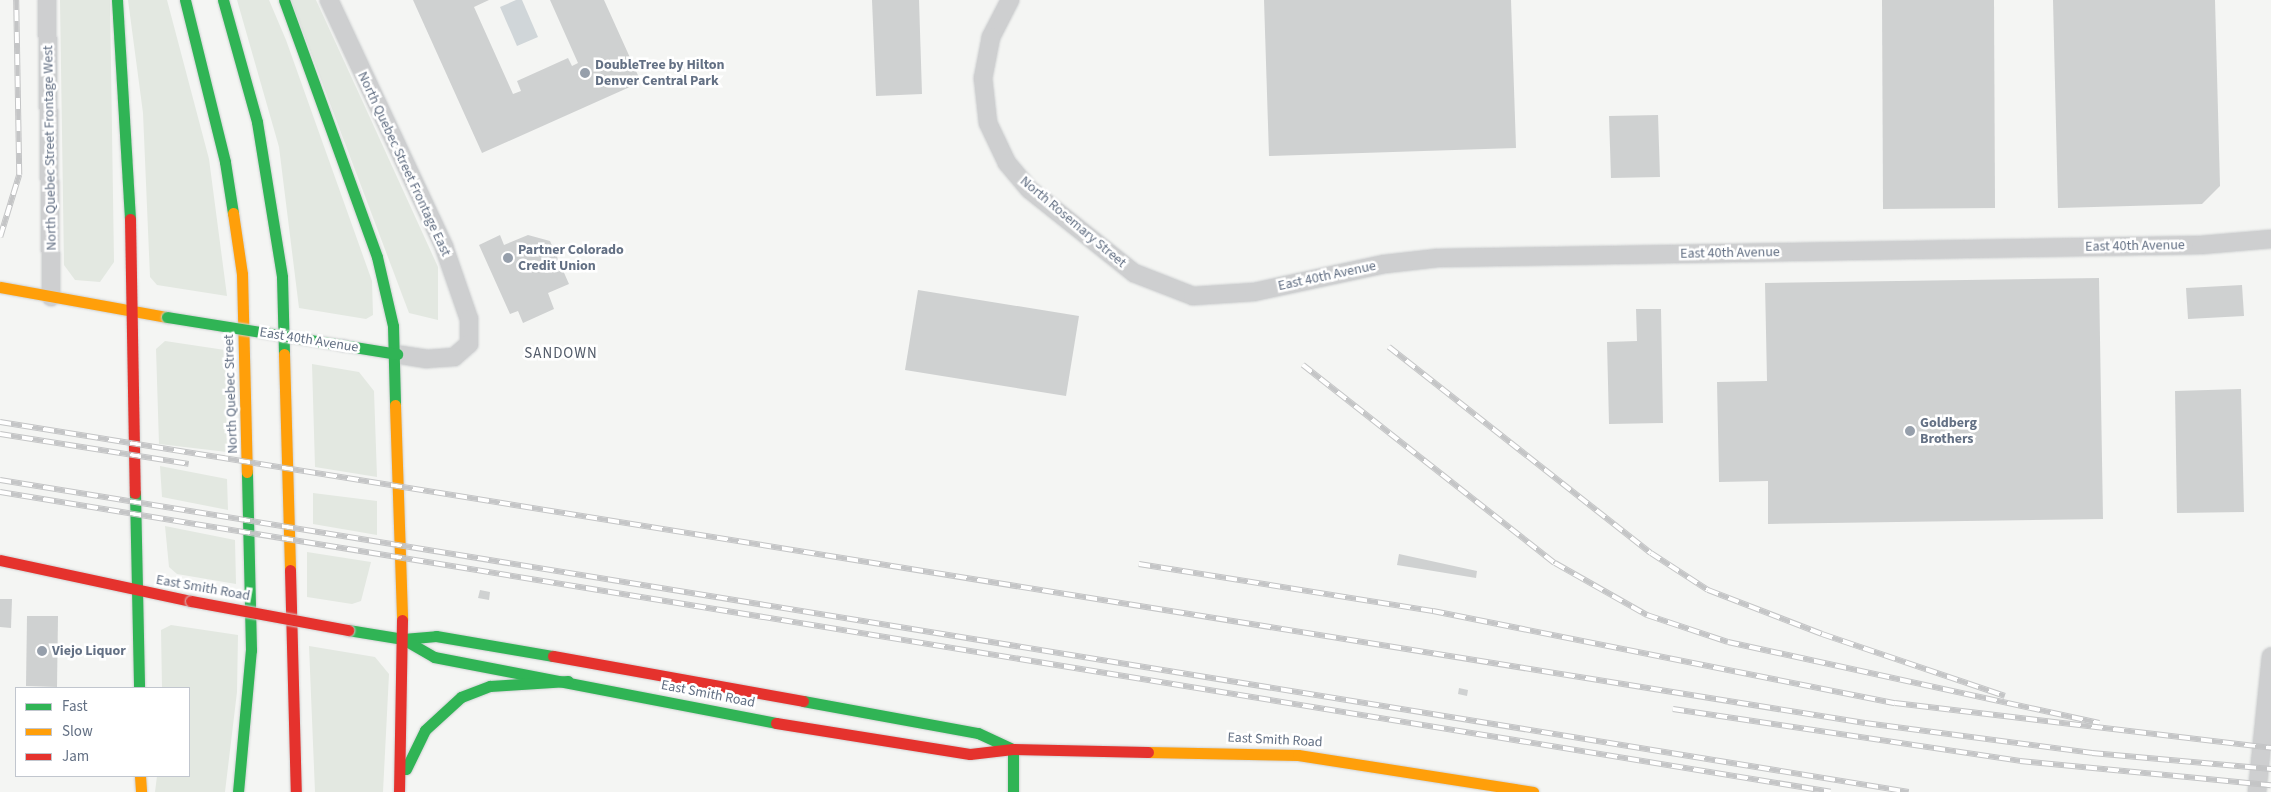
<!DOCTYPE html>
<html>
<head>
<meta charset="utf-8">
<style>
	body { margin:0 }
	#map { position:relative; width:2271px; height:792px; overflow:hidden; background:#f4f5f3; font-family:"Source Sans 3",sans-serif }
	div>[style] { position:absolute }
	.green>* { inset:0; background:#e3e8e1 }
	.water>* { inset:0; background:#d0d6d9 }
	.building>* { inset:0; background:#cfd1d1 }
	.roads { filter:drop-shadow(0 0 1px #cfd1d2) drop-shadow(0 0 1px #cfd1d2) }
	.street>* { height:18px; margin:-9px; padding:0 9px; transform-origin:9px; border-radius:9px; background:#cecfd0 }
	.fast>* { height:11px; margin:-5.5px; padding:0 5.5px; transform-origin:5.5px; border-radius:5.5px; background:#30b455 }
	.slow>* { height:11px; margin:-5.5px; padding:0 5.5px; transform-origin:5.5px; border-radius:5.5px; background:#ff9f0a }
	.jam>* { height:11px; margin:-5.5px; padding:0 5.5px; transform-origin:5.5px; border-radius:5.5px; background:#e5322d }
	.rail>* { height:5.5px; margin-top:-2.75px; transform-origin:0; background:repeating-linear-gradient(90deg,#fff 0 11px,#c4c5c6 0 22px); box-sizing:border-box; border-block:1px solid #c4c5c6 }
	.bridges { filter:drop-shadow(0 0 1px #cfd1d2) drop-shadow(0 0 1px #cfd1d2) }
	.fast-bridge>* { height:11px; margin:-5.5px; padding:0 5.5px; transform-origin:5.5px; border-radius:5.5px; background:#30b455 }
	.jam-bridge>* { height:11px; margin:-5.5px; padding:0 5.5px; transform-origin:5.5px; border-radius:5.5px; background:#e5322d }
	.dots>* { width:14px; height:14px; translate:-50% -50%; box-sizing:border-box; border:2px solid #fff; border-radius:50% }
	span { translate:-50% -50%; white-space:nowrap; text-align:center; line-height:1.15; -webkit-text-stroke:5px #fff; paint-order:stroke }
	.poi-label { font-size:14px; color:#637084; font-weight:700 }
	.left { translate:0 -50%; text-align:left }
	.street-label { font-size:14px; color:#637084 }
	.neighbourhood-label { font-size:15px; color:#525b69; letter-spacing:1px }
	.legend { position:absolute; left:15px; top:687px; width:175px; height:90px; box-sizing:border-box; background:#fff; border:1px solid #c1c6ce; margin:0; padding:6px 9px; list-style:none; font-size:15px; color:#637084 }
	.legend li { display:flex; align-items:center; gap:10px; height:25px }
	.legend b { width:25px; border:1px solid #c1c6ce }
</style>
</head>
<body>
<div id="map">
	<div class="green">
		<div style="clip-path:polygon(60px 0,110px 0,114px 262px,100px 282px,75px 280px,64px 265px)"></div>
		<div style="clip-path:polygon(128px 0,167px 0,209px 159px,227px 296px,157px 285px,150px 277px,143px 113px)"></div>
		<div style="clip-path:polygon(237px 0,269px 0,286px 40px,372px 281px,373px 315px,366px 319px,299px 308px,279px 147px)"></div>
		<div style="clip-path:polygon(291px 0,316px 0,361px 98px,438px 267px,438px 320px,409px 313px)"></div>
		<div style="clip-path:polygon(165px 341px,225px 350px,227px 452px,159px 444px,156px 349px)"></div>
		<div style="clip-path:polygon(312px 364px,359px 372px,374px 391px,377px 477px,315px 467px)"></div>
		<div style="clip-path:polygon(160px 466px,227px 479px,228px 510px,162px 497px)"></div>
		<div style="clip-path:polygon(313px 493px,377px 501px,377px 535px,313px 524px)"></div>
		<div style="clip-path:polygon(165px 526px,235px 540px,236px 584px,177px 574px,169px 567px)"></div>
		<div style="clip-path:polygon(307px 552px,371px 562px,361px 601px,352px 604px,307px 597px)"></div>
		<div style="clip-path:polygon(171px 625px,238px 635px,237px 692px,225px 792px,155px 792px,157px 776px,189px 776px,189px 688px,162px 688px,161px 630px)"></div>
		<div style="clip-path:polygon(309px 646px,375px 657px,389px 674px,383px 792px,315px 792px)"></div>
	</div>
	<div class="water">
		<div style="clip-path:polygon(516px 0,522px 0,538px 37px,517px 46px,500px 7px)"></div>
	</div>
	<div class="building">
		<div style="clip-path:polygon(413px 0,489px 0,474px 7px,513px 94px,521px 91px,517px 81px,568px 58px,572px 66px,578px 63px,550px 0,604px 0,641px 82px,482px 153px)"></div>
		<div style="clip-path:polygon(872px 0,919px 0,922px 94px,876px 96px)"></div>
		<div style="clip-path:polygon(1264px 0,1511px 0,1516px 148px,1269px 156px)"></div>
		<div style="clip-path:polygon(1882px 0,1994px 0,1995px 208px,1883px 209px)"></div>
		<div style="clip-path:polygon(2053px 0,2215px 0,2220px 186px,2202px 204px,2058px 208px)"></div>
		<div style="clip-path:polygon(1658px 115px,1660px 177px,1611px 178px,1609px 116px)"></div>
		<div style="clip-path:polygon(500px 235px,504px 245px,528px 235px,550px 241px,569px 284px,548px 293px,554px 309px,523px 323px,518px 311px,510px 314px,479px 245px)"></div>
		<div style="clip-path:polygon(2099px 278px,2103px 519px,1768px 524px,1768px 481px,1719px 482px,1717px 382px,1767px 381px,1765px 283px)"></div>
		<div style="clip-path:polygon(2242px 285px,2244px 316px,2188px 319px,2186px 288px)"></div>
		<div style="clip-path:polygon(918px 290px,1079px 316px,1066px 396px,905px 370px)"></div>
		<div style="clip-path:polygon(1636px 309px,1661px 309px,1663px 423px,1609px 424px,1607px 342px,1637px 341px)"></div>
		<div style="clip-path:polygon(2241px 389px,2244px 512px,2177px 513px,2175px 391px)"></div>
		<div style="clip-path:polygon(1399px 554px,1477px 571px,1476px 578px,1397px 565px)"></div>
		<div style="clip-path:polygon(480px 590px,490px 592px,489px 600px,478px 598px)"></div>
		<div style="clip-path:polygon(0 599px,12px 599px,11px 628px,0 627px)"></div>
		<div style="clip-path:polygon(27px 616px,58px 616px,57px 687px,26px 686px)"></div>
		<div style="clip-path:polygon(1459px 688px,1468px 690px,1467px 696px,1458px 694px)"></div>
	</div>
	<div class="roads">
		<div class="street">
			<div style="left:47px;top:0;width:297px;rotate:89.2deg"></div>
			<div style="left:329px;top:0;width:272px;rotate:65deg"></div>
			<div style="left:444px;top:247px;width:76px;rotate:70.9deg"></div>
			<div style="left:469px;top:319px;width:25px;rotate:90deg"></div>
			<div style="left:469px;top:344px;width:20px;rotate:139deg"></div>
			<div style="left:454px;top:357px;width:27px;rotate:176deg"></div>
			<div style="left:427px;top:359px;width:30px;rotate:-171deg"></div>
			<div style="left:1010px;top:0;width:42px;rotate:117.2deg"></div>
			<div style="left:991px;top:37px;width:42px;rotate:101deg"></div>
			<div style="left:983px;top:78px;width:45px;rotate:83.7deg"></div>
			<div style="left:988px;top:123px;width:44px;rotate:64.6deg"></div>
			<div style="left:1007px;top:163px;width:35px;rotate:50deg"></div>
			<div style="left:1030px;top:190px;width:133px;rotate:38.6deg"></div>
			<div style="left:1134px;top:273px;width:63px;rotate:21.3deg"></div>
			<div style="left:1193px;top:296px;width:61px;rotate:-3.8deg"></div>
			<div style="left:1254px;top:292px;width:134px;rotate:-12.1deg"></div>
			<div style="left:1385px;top:264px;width:53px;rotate:-6.5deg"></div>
			<div style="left:1438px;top:258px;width:763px;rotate:-0.98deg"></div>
			<div style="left:2201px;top:245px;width:70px;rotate:-4.9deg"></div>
			<div style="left:2257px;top:792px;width:136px;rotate:-84.1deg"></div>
		</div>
		<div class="fast">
			<div style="left:117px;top:0;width:219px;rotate:86.6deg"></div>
			<div style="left:185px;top:0;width:167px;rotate:76.1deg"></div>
			<div style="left:225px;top:162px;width:52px;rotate:81.1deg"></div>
			<div style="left:223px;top:0;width:127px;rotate:74.4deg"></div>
			<div style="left:257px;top:122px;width:157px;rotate:80.8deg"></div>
			<div style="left:282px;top:277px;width:77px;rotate:88.5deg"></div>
			<div style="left:284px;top:0;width:273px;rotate:70.1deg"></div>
			<div style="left:377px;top:257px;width:71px;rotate:76.9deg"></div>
			<div style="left:393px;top:326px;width:79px;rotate:88.5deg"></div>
			<div style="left:342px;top:345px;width:56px;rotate:9.3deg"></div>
			<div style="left:135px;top:493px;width:195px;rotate:88.8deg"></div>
			<div style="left:348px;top:630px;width:56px;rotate:9.3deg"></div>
			<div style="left:403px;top:639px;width:33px;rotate:-5deg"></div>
			<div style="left:436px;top:636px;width:119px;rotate:9.7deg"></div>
			<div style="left:403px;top:639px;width:36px;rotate:30deg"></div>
			<div style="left:434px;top:657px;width:348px;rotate:10.9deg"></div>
			<div style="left:803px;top:701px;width:178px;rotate:10.4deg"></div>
			<div style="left:978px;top:733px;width:38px;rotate:25deg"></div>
			<div style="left:1013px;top:749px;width:43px;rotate:90deg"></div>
			<div style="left:406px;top:769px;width:43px;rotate:-64deg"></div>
			<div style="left:425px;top:730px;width:49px;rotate:-42.5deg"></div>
			<div style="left:461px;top:697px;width:31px;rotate:-21deg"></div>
			<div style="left:490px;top:686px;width:78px;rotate:-3.7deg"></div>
			<div style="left:238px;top:792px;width:143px;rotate:-84.8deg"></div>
			<div style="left:251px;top:650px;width:178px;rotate:-91.3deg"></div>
		</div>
		<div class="slow">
			<div style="left:233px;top:213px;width:62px;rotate:81.6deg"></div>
			<div style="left:242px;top:274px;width:198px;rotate:88.6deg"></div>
			<div style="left:0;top:287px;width:170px;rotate:10.2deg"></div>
			<div style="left:284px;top:354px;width:216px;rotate:88.4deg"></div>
			<div style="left:395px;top:405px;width:215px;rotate:88.1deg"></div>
			<div style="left:1148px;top:752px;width:150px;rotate:1.1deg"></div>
			<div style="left:1298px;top:755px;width:238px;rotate:8.9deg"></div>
			<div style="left:140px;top:776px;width:16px;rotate:86deg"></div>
		</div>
		<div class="jam">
			<div style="left:130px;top:219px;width:274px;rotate:89deg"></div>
			<div style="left:0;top:560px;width:195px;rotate:12.1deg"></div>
			<div style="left:290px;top:570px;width:222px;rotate:88.5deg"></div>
			<div style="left:553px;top:656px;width:254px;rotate:10.2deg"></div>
			<div style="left:776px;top:723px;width:196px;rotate:9.1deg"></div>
			<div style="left:970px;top:754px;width:43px;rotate:-6.6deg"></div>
			<div style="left:1013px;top:749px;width:135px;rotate:1.3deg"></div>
			<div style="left:399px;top:792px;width:172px;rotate:-89deg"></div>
		</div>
	</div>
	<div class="rail">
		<div style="left:0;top:237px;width:65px;rotate:-73deg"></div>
		<div style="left:19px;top:175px;width:175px;rotate:-91deg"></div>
		<div style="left:1389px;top:347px;width:333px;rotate:38.2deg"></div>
		<div style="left:1651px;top:553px;width:68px;rotate:33deg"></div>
		<div style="left:1708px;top:590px;width:122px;rotate:21.1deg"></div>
		<div style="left:1822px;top:634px;width:193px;rotate:18.7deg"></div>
		<div style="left:1303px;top:365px;width:320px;rotate:38.2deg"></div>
		<div style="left:1555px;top:563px;width:106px;rotate:29.5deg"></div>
		<div style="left:1647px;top:615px;width:85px;rotate:18.4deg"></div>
		<div style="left:1728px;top:642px;width:380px;rotate:12.3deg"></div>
		<div style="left:0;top:422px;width:1889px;rotate:9.17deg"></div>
		<div style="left:1865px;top:723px;width:229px;rotate:7.5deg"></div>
		<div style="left:2092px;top:753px;width:180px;rotate:5.1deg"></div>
		<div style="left:0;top:434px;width:191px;rotate:9deg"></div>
		<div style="left:0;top:480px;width:1934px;rotate:9.28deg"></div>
		<div style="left:0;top:492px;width:1855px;rotate:9.3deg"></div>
		<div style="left:1139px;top:564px;width:298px;rotate:9.1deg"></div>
		<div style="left:1433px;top:611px;width:471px;rotate:11.3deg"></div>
		<div style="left:1895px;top:703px;width:379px;rotate:6.8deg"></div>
		<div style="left:1673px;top:709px;width:351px;rotate:8.5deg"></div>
		<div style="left:2020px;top:761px;width:252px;rotate:5.5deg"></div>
	</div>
	<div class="bridges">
		<div class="fast-bridge">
			<div style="left:167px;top:317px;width:177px;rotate:9.1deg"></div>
		</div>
		<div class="jam-bridge">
			<div style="left:191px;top:601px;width:160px;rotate:10.5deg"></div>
		</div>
	</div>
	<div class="dots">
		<div style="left:585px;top:73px;background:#969fab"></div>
		<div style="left:508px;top:258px;background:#969fab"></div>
		<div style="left:1910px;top:431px;background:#969fab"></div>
		<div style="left:42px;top:651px;background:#969fab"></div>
	</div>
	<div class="poi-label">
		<span class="left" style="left:595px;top:73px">DoubleTree by Hilton<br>Denver Central Park</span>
		<span class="left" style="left:518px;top:258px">Partner Colorado<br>Credit Union</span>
		<span class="left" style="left:1920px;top:431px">Goldberg<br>Brothers</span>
		<span class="left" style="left:52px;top:651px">Viejo Liquor</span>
	</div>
	<div class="street-label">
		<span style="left:50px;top:148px;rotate:-91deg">North Quebec Street Frontage West</span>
		<span style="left:404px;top:164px;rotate:65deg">North Quebec Street Frontage East</span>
		<span style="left:1073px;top:222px;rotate:40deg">North Rosemary Street</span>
		<span style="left:2135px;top:246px;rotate:-1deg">East 40th Avenue</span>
		<span style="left:1730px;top:253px;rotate:-1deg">East 40th Avenue</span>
		<span style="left:1327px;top:276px;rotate:-12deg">East 40th Avenue</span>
		<span style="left:309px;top:340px;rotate:9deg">East 40th Avenue</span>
		<span style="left:231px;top:394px;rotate:-92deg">North Quebec Street</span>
		<span style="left:203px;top:588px;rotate:10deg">East Smith Road</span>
		<span style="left:708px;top:694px;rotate:11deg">East Smith Road</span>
		<span style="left:1275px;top:740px;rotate:3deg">East Smith Road</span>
	</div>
	<div class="neighbourhood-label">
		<span style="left:561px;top:354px">SANDOWN</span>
	</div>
	<ul class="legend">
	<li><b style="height:6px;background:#30b455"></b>Fast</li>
	<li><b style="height:6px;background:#ff9f0a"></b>Slow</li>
	<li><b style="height:6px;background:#e5322d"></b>Jam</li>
	</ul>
</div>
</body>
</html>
